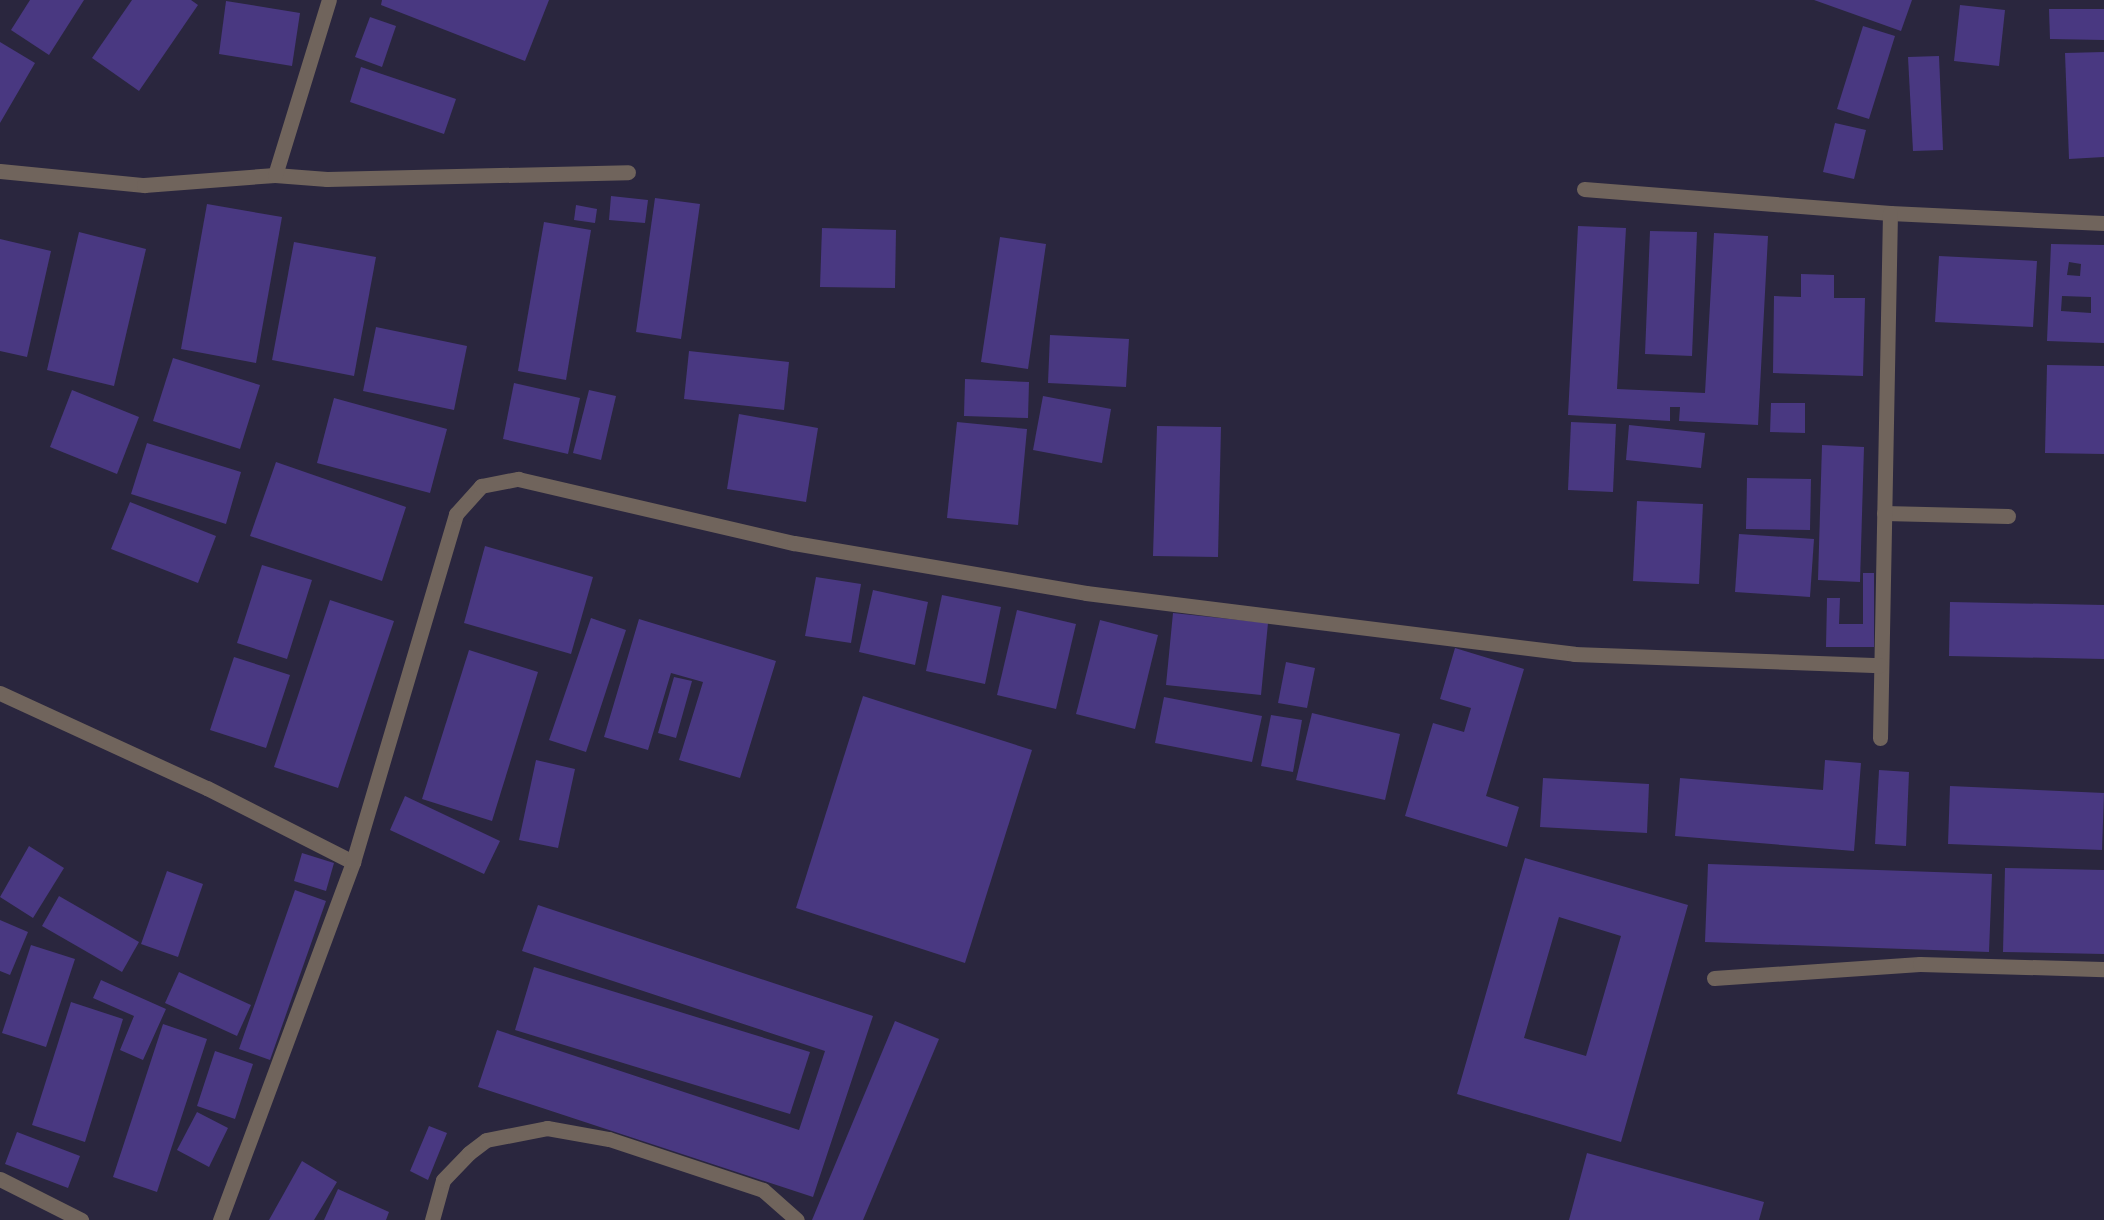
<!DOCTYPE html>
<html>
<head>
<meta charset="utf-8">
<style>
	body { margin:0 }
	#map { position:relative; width:2104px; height:1220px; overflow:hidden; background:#2a263e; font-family:Merriweather,serif }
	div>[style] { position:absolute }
	.building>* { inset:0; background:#493881 }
	.minor>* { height:15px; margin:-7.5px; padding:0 7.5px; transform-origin:7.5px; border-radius:7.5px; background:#70645c }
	span { translate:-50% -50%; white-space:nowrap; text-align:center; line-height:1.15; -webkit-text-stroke:4.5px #211d34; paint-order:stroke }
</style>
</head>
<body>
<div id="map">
	<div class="building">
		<div style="clip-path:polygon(30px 0,84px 0,49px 55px,11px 30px)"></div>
		<div style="clip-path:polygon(132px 0,191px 0,198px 5px,139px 91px,92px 58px)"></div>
		<div style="clip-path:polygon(382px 0,549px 0,525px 61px,381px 5px)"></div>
		<div style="clip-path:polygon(1814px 0,1912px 0,1901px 31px)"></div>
		<div style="clip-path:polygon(226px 1px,300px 13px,292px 66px,219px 54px)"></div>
		<div style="clip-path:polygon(1960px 5px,2005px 10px,1999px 66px,1954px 61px)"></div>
		<div style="clip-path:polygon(2049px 9px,2104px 9px,2104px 40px,2050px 39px)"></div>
		<div style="clip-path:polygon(370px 17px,396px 26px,382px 67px,355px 57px)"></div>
		<div style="clip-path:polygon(1863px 26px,1895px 36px,1869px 119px,1837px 109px)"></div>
		<div style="clip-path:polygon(0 42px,35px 63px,0 123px)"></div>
		<div style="clip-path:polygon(2104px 52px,2104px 157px,2069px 159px,2065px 53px)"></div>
		<div style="clip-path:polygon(1939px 56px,1943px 150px,1913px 151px,1908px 57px)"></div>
		<div style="clip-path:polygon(361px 67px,456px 99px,444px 134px,350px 102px)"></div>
		<div style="clip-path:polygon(1835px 123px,1866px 130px,1854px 179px,1823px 172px)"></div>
		<div style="clip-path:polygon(611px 196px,648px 200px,645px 223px,609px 220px)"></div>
		<div style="clip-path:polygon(655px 198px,700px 204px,681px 339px,636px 332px)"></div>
		<div style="clip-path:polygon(207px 204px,282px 217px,256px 363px,181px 349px)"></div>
		<div style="clip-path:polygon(576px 205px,597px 209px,595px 223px,574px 220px)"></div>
		<div style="clip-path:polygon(544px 222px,591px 230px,566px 380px,518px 371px)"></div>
		<div style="clip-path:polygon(1578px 226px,1626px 228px,1617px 389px,1705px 393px,1714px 233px,1768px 236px,1758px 425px,1679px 421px,1680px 407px,1670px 407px,1670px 421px,1568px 415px)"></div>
		<div style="clip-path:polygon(822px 228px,896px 230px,895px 288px,820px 287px)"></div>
		<div style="clip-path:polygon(1650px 231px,1697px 232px,1692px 356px,1645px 354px)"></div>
		<div style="clip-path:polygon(79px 232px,146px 249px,114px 386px,47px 370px)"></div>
		<div style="clip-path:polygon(1000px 237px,1046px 244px,1028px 369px,981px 362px)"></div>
		<div style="clip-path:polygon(0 239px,51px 251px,27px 357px,0 351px)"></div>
		<div style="clip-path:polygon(294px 242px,376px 257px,354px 376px,272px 360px)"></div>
		<div style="clip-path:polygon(evenodd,2051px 244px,2104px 245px,2104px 343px,2047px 341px,2051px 244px,2069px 262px,2081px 264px,2080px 276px,2067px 275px,2069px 262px,2051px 244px,2062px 296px,2091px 297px,2091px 313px,2061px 311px,2062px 296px)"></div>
		<div style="clip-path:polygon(1939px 256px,2037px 261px,2033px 327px,1935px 322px)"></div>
		<div style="clip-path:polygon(1801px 274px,1834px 275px,1834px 298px,1865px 298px,1863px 376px,1773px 373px,1774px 296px,1801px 297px)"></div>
		<div style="clip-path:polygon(376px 327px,467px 346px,454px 410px,363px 391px)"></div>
		<div style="clip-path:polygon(1050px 335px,1129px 339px,1126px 387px,1048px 383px)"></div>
		<div style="clip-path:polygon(689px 351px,789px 362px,784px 410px,684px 399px)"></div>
		<div style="clip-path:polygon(173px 358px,260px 385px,240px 449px,153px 421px)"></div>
		<div style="clip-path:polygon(2047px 365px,2104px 366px,2104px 454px,2045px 453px)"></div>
		<div style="clip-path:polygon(965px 379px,1029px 382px,1028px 418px,964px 416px)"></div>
		<div style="clip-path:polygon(514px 383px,580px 398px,568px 454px,503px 439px)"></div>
		<div style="clip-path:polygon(72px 390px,139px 417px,117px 474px,50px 447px)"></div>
		<div style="clip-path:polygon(589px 390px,616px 396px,601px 460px,573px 453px)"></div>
		<div style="clip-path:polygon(1043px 396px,1111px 409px,1102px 463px,1033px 450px)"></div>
		<div style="clip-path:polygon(334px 398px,447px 429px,430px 493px,317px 463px)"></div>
		<div style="clip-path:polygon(1771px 403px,1805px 403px,1805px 433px,1770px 432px)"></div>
		<div style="clip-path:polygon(739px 414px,818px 428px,806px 502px,727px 489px)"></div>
		<div style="clip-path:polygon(957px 422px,1027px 429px,1018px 525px,947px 518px)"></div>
		<div style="clip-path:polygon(1571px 422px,1616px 424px,1613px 492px,1568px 490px)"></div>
		<div style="clip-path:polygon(1629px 425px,1705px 433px,1701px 468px,1626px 460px)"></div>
		<div style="clip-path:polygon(1157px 426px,1221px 427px,1218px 557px,1153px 556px)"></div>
		<div style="clip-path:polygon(147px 443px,241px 472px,226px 524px,131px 494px)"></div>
		<div style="clip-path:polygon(1822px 445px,1864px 447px,1860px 582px,1818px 580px)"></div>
		<div style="clip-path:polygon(276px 462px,406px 507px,382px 581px,250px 536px)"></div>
		<div style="clip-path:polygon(1747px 478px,1811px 479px,1810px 530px,1746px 529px)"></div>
		<div style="clip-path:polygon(1637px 501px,1703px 504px,1699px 584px,1633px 581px)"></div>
		<div style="clip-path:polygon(130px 502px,216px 536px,198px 583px,111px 549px)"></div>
		<div style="clip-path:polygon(1739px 534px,1814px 539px,1810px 597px,1735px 592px)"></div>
		<div style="clip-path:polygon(485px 546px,593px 577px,571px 654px,464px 623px)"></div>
		<div style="clip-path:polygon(262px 565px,312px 580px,287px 659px,237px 643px)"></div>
		<div style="clip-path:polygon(1863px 573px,1874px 573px,1874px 647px,1826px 647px,1827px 598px,1840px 598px,1839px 624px,1863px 624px)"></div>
		<div style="clip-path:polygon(816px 577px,861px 584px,851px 643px,805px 636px)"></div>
		<div style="clip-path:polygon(873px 590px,928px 602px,915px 665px,859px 652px)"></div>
		<div style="clip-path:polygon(942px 595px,1001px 607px,985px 684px,926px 671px)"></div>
		<div style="clip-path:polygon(330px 600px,394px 621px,338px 788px,274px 767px)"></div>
		<div style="clip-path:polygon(1950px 602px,2104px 605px,2104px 659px,1949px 656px)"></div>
		<div style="clip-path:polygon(1017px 610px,1076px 624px,1056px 709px,997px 695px)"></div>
		<div style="clip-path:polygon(1173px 613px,1268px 623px,1261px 695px,1166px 685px)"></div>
		<div style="clip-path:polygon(591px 618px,626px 630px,586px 752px,549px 740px)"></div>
		<div style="clip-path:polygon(639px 619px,776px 661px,740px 778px,679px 760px,703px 682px,671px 673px,648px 750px,604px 737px)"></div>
		<div style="clip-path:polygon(1100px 620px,1158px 635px,1135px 729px,1076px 714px)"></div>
		<div style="clip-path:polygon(1455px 648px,1524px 669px,1486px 796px,1519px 807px,1507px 847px,1405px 816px,1433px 723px,1464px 732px,1471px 708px,1440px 699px)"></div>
		<div style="clip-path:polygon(469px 650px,538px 672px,492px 821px,422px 799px)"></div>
		<div style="clip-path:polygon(234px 657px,290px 675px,266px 748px,210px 730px)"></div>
		<div style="clip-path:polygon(1286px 662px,1315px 668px,1307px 708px,1278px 703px)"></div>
		<div style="clip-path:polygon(674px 677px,692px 681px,676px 738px,658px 733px)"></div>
		<div style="clip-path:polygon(863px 696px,1032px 750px,965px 963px,796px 908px)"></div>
		<div style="clip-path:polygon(1164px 697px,1262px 716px,1252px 762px,1155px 743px)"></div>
		<div style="clip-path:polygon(1312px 713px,1400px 734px,1385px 800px,1296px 780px)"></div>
		<div style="clip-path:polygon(1271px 715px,1302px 720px,1293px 772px,1261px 766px)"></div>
		<div style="clip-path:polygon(536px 760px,575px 769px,558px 848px,519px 840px)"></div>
		<div style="clip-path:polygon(1825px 760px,1861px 763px,1854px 851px,1675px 836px,1680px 778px,1823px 790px)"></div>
		<div style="clip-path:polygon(1879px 770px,1909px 772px,1906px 846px,1875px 844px)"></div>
		<div style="clip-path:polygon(1543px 778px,1649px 784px,1647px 833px,1540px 827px)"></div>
		<div style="clip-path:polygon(1950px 786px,2104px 793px,2102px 850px,1948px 844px)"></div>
		<div style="clip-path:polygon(405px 796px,500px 841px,484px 874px,390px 830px)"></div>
		<div style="clip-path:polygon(29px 846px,64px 868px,33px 918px,0 897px)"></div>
		<div style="clip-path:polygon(302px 853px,334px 863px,326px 891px,294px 881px)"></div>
		<div style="clip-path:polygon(evenodd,1525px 858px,1688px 905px,1621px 1142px,1457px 1094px,1525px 858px,1559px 917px,1621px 936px,1586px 1056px,1524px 1038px,1559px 917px)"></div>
		<div style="clip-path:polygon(1708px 864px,1992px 874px,1989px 952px,1705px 942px)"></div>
		<div style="clip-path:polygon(2005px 868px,2104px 870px,2104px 954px,2003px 952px)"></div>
		<div style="clip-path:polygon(167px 871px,203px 884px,178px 957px,141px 944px)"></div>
		<div style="clip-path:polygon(295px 890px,326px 901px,270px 1060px,239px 1049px)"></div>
		<div style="clip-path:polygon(59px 896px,139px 942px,122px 972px,42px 926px)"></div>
		<div style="clip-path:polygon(538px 905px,873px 1016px,813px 1197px,478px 1087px,497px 1030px,799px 1130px,825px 1051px,522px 951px)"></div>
		<div style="clip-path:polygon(0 920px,28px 932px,10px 975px,0 971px)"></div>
		<div style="clip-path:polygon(31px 945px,75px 959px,46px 1047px,2px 1033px)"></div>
		<div style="clip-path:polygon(534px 967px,810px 1052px,790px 1114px,515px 1030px)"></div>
		<div style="clip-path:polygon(179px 972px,251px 1005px,237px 1036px,165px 1003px)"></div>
		<div style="clip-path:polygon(101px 980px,166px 1009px,143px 1060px,120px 1050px,134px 1016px,93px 998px)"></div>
		<div style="clip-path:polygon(71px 1002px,123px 1019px,85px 1142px,32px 1125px)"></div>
		<div style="clip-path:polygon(895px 1021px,939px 1039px,863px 1220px,812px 1220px)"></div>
		<div style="clip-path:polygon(163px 1024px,207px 1039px,157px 1192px,113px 1177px)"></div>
		<div style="clip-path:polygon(215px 1051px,253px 1064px,235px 1119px,197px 1106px)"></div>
		<div style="clip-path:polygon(197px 1112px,228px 1128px,209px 1167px,177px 1150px)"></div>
		<div style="clip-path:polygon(429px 1126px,447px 1133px,428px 1180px,410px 1171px)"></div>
		<div style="clip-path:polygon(17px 1132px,80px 1156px,68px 1188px,5px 1164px)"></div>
		<div style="clip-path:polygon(1587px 1153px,1764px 1202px,1759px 1220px,1569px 1220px)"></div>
		<div style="clip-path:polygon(302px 1161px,337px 1182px,314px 1220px,269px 1220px)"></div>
		<div style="clip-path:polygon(338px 1189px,389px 1212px,386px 1220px,324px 1220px)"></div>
	</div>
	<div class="minor">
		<div style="left:0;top:171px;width:145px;rotate:5.6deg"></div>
		<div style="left:144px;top:185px;width:131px;rotate:-4.4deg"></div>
		<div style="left:275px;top:175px;width:52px;rotate:4.4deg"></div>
		<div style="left:327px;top:179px;width:301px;rotate:-1.3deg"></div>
		<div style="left:275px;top:175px;width:183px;rotate:-72.9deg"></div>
		<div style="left:1584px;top:189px;width:307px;rotate:4.5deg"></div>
		<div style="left:1890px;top:213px;width:214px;rotate:2.7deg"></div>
		<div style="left:1884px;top:513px;width:124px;rotate:1.4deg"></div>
		<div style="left:0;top:693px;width:228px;rotate:24.7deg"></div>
		<div style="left:207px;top:788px;width:164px;rotate:26.9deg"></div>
		<div style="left:1880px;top:738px;width:525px;rotate:-88.91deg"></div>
		<div style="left:1714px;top:978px;width:206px;rotate:-3.9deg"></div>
		<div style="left:1920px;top:964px;width:184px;rotate:1.6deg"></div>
		<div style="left:0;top:1179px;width:91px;rotate:26.8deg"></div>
		<div style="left:220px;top:1220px;width:382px;rotate:-69.6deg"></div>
		<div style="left:353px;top:862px;width:363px;rotate:-73.5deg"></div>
		<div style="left:456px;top:514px;width:38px;rotate:-48deg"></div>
		<div style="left:481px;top:486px;width:38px;rotate:-11deg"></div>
		<div style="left:518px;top:479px;width:283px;rotate:13.1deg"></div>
		<div style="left:794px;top:543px;width:296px;rotate:9.7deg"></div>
		<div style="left:1086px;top:593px;width:492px;rotate:7.1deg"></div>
		<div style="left:1574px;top:654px;width:306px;rotate:2.1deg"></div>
		<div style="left:432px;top:1220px;width:41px;rotate:-74.6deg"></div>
		<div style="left:443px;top:1180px;width:37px;rotate:-46deg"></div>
		<div style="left:469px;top:1153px;width:21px;rotate:-37deg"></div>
		<div style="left:486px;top:1140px;width:62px;rotate:-11.1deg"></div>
		<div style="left:547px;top:1128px;width:63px;rotate:10.1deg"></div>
		<div style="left:609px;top:1139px;width:162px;rotate:18.3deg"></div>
		<div style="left:763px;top:1190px;width:45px;rotate:41.4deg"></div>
	</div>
</div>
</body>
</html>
